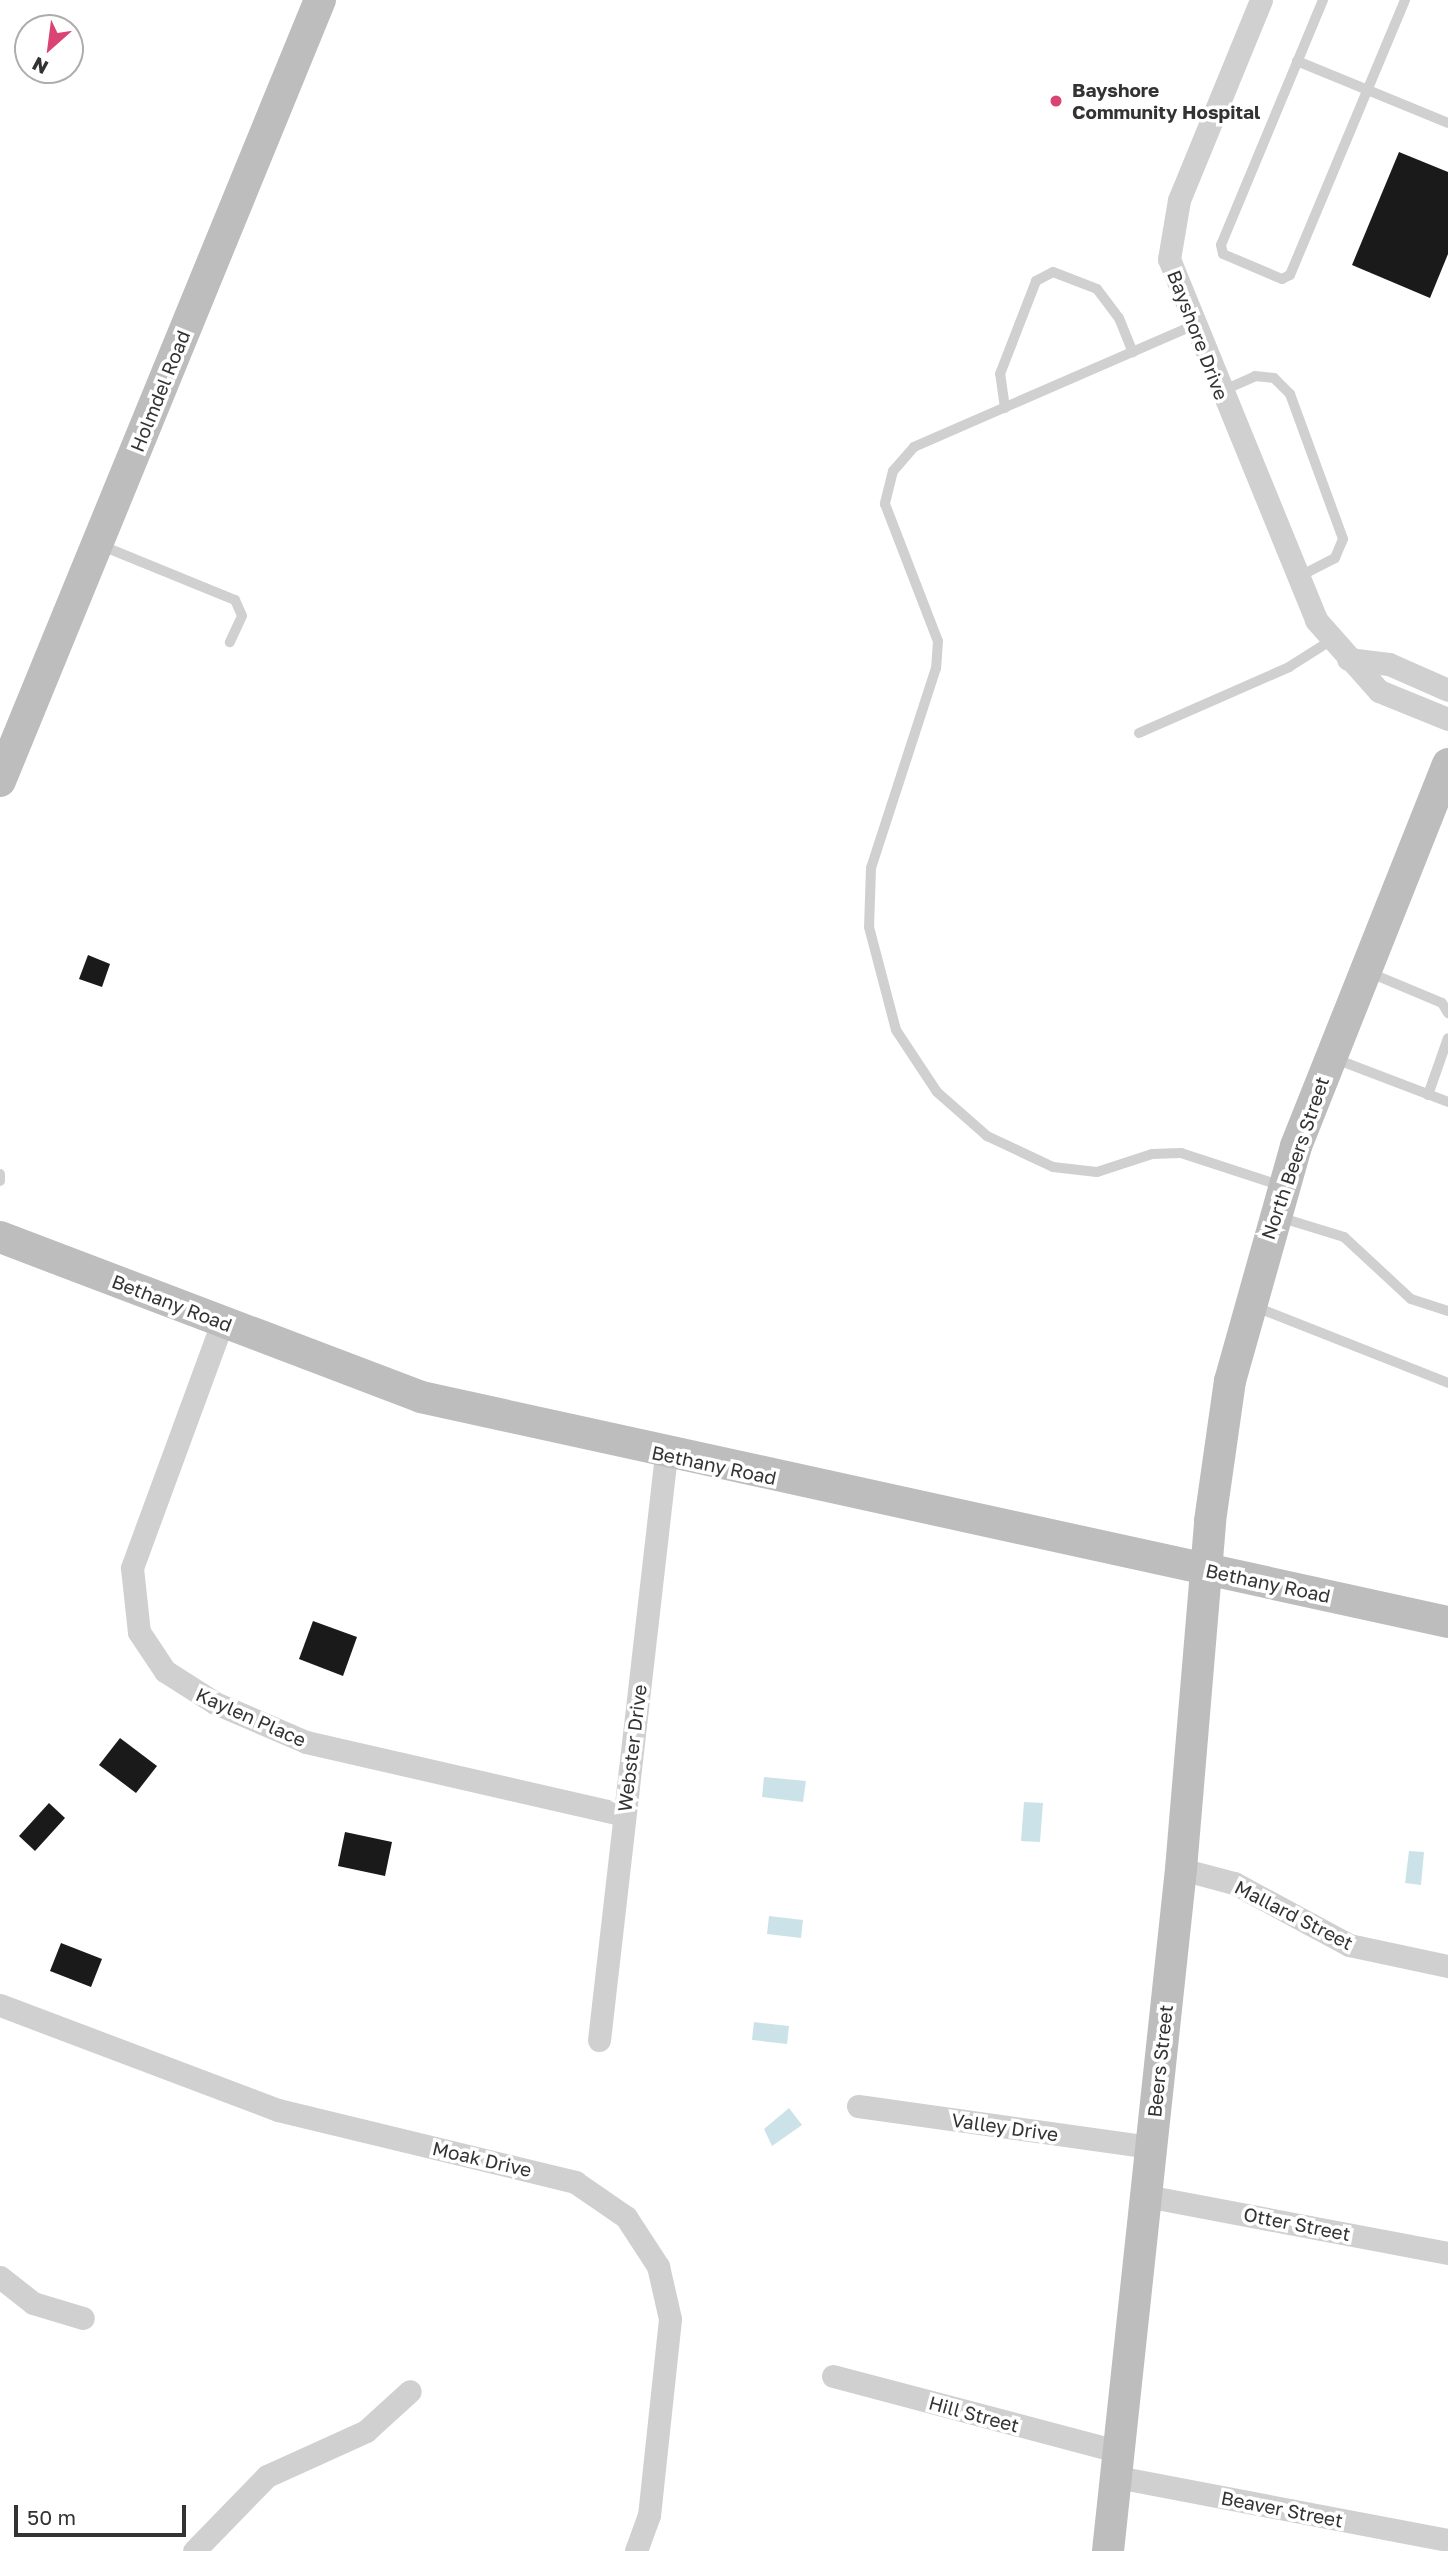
<!DOCTYPE html>
<html>
<head>
<meta charset="utf-8">
<style>
	body { margin:0 }
	#map { position:relative; width:1448px; height:2551px; overflow:hidden; background:#fff; font-family:"Golos Text",sans-serif }
	div>[style] { position:absolute }
	.water>* { inset:0; background:#cbe3e8 }
	.building>* { inset:0; background:#1a1a1a }
	.lane>* { height:10px; margin:-5px; padding:0 5px; transform-origin:5px; border-radius:5px; background:#d0d0d0 }
	.street>* { height:23px; margin:-11.5px; padding:0 11.5px; transform-origin:11.5px; border-radius:11.5px; background:#d0d0d0 }
	.secondary>* { height:32px; margin:-16px; padding:0 16px; transform-origin:16px; border-radius:16px; background:#bdbdbd }
	.dots>* { width:19px; height:19px; translate:-50% -50%; box-sizing:border-box; border:4px solid #fff; border-radius:50% }
	span { translate:-50% -50%; white-space:nowrap; text-align:center; line-height:1.15; -webkit-text-stroke:7px #fff; paint-order:stroke }
	.poi-label { font-size:19px; color:#333; font-weight:700 }
	.left { translate:0 -50%; text-align:left }
	.street-label { font-size:19px; color:#333 }
	.north { position:absolute; left:14px; top:14px; width:70px; height:70px; box-sizing:border-box; background:#fff; border:2px solid #adadad; border-radius:50%; rotate:208deg; font-size:19px; font-weight:700; line-height:28px; text-align:center; color:#333 }
	.north::after { content:''; display:block; margin:auto; width:24px; height:32px; background:#da4472; clip-path:polygon(50% 0,100% 100%,50% 72%,0 100%) }
	.scale { position:absolute; left:14px; top:2505px; width:172px; height:32px; box-sizing:border-box; border:4px solid #333; border-top:0; padding-left:9px; font-size:21px; line-height:24px; white-space:nowrap; color:#333; -webkit-text-stroke:5px #fff; paint-order:stroke }
</style>
</head>
<body>
<div id="map">
	<div class="water">
		<div style="clip-path:polygon(764px 1777px,806px 1781px,803px 1802px,762px 1797px)"></div>
		<div style="clip-path:polygon(1024px 1802px,1043px 1803px,1040px 1842px,1021px 1841px)"></div>
		<div style="clip-path:polygon(1409px 1851px,1424px 1852px,1421px 1885px,1405px 1883px)"></div>
		<div style="clip-path:polygon(769px 1916px,803px 1920px,801px 1938px,767px 1934px)"></div>
		<div style="clip-path:polygon(754px 2022px,789px 2026px,787px 2044px,752px 2040px)"></div>
		<div style="clip-path:polygon(789px 2108px,802px 2125px,772px 2146px,764px 2129px)"></div>
	</div>
	<div class="building">
		<div style="clip-path:polygon(1399px 152px,1448px 172px,1448px 254px,1430px 298px,1352px 265px)"></div>
		<div style="clip-path:polygon(88px 955px,110px 964px,102px 987px,79px 979px)"></div>
		<div style="clip-path:polygon(313px 1621px,357px 1637px,343px 1676px,299px 1659px)"></div>
		<div style="clip-path:polygon(120px 1738px,157px 1766px,136px 1793px,99px 1765px)"></div>
		<div style="clip-path:polygon(49px 1803px,65px 1818px,35px 1851px,19px 1836px)"></div>
		<div style="clip-path:polygon(345px 1832px,392px 1842px,385px 1876px,338px 1866px)"></div>
		<div style="clip-path:polygon(61px 1943px,102px 1959px,91px 1987px,50px 1971px)"></div>
	</div>
	<div class="lane">
		<div style="left:1323px;top:0;width:265px;rotate:112.6deg"></div>
		<div style="left:1221px;top:245px;width:9px;rotate:77deg"></div>
		<div style="left:1223px;top:254px;width:64px;rotate:23deg"></div>
		<div style="left:1282px;top:279px;width:9px;rotate:-27deg"></div>
		<div style="left:1290px;top:275px;width:298px;rotate:-67.3deg"></div>
		<div style="left:1297px;top:61px;width:163px;rotate:22.3deg"></div>
		<div style="left:1192px;top:326px;width:303px;rotate:156.5deg"></div>
		<div style="left:914px;top:447px;width:32px;rotate:131deg"></div>
		<div style="left:893px;top:471px;width:34px;rotate:104deg"></div>
		<div style="left:885px;top:504px;width:147px;rotate:68.9deg"></div>
		<div style="left:938px;top:641px;width:27px;rotate:94deg"></div>
		<div style="left:936px;top:668px;width:210px;rotate:108deg"></div>
		<div style="left:871px;top:868px;width:59px;rotate:91.9deg"></div>
		<div style="left:869px;top:927px;width:106px;rotate:75.3deg"></div>
		<div style="left:896px;top:1030px;width:74px;rotate:56.5deg"></div>
		<div style="left:937px;top:1092px;width:67px;rotate:41.3deg"></div>
		<div style="left:987px;top:1136px;width:73px;rotate:25.2deg"></div>
		<div style="left:1053px;top:1167px;width:44px;rotate:6.5deg"></div>
		<div style="left:1097px;top:1172px;width:58px;rotate:-18.1deg"></div>
		<div style="left:1152px;top:1154px;width:29px;rotate:-2deg"></div>
		<div style="left:1181px;top:1153px;width:106px;rotate:18.1deg"></div>
		<div style="left:1222px;top:391px;width:36px;rotate:-24deg"></div>
		<div style="left:1255px;top:376px;width:19px;rotate:6deg"></div>
		<div style="left:1274px;top:378px;width:23px;rotate:45deg"></div>
		<div style="left:1290px;top:394px;width:154px;rotate:69.9deg"></div>
		<div style="left:1343px;top:539px;width:21px;rotate:113deg"></div>
		<div style="left:1335px;top:558px;width:42px;rotate:152.8deg"></div>
		<div style="left:1005px;top:408px;width:34px;rotate:-98deg"></div>
		<div style="left:1000px;top:374px;width:100px;rotate:-68.8deg"></div>
		<div style="left:1036px;top:281px;width:19px;rotate:-28deg"></div>
		<div style="left:1053px;top:272px;width:47px;rotate:21.1deg"></div>
		<div style="left:1097px;top:289px;width:36px;rotate:53deg"></div>
		<div style="left:1119px;top:318px;width:37px;rotate:68deg"></div>
		<div style="left:100px;top:545px;width:146px;rotate:22.2deg"></div>
		<div style="left:235px;top:600px;width:17px;rotate:66deg"></div>
		<div style="left:242px;top:616px;width:29px;rotate:115deg"></div>
		<div style="left:1139px;top:733px;width:164px;rotate:-23.7deg"></div>
		<div style="left:1289px;top:667px;width:49px;rotate:-32.4deg"></div>
		<div style="left:1368px;top:972px;width:80px;rotate:22.7deg"></div>
		<div style="left:1442px;top:1003px;width:12px;rotate:59deg"></div>
		<div style="left:1333px;top:1058px;width:123px;rotate:20.9deg"></div>
		<div style="left:1428px;top:1095px;width:60px;rotate:-70.7deg"></div>
		<div style="left:0;top:1174px;width:7px;rotate:90deg"></div>
		<div style="left:1279px;top:1217px;width:68px;rotate:17.1deg"></div>
		<div style="left:1344px;top:1237px;width:91px;rotate:42.8deg"></div>
		<div style="left:1411px;top:1299px;width:39px;rotate:18deg"></div>
		<div style="left:1253px;top:1306px;width:210px;rotate:21.5deg"></div>
	</div>
	<div class="street">
		<div style="left:1261px;top:0;width:216px;rotate:112.3deg"></div>
		<div style="left:1179px;top:200px;width:60px;rotate:99.6deg"></div>
		<div style="left:1169px;top:259px;width:390px;rotate:67.8deg"></div>
		<div style="left:1316px;top:620px;width:95px;rotate:48.4deg"></div>
		<div style="left:1379px;top:691px;width:74px;rotate:22.1deg"></div>
		<div style="left:1348px;top:659px;width:41px;rotate:7deg"></div>
		<div style="left:1389px;top:664px;width:64px;rotate:23.8deg"></div>
		<div style="left:222px;top:1323px;width:261px;rotate:110.2deg"></div>
		<div style="left:132px;top:1568px;width:64px;rotate:83.8deg"></div>
		<div style="left:139px;top:1632px;width:47px;rotate:56.3deg"></div>
		<div style="left:165px;top:1671px;width:59px;rotate:32.6deg"></div>
		<div style="left:215px;top:1703px;width:99px;rotate:23.2deg"></div>
		<div style="left:306px;top:1742px;width:326px;rotate:12.9deg"></div>
		<div style="left:1181px;top:1869px;width:55px;rotate:14.8deg"></div>
		<div style="left:1234px;top:1883px;width:131px;rotate:28.3deg"></div>
		<div style="left:1349px;top:1945px;width:101px;rotate:12deg"></div>
		<div style="left:0;top:2005px;width:297px;rotate:20.7deg"></div>
		<div style="left:278px;top:2110px;width:306px;rotate:13.6deg"></div>
		<div style="left:575px;top:2182px;width:62px;rotate:34.5deg"></div>
		<div style="left:626px;top:2217px;width:59px;rotate:56.9deg"></div>
		<div style="left:658px;top:2266px;width:54px;rotate:77.2deg"></div>
		<div style="left:670px;top:2319px;width:197px;rotate:96.1deg"></div>
		<div style="left:649px;top:2515px;width:38px;rotate:110deg"></div>
		<div style="left:599px;top:2040px;width:589px;rotate:-83.47deg"></div>
		<div style="left:858px;top:2106px;width:296px;rotate:8deg"></div>
		<div style="left:1146px;top:2196px;width:307px;rotate:10.7deg"></div>
		<div style="left:0;top:2277px;width:42px;rotate:38.2deg"></div>
		<div style="left:33px;top:2303px;width:52px;rotate:16.7deg"></div>
		<div style="left:833px;top:2376px;width:293px;rotate:14.8deg"></div>
		<div style="left:1117px;top:2477px;width:337px;rotate:10.8deg"></div>
		<div style="left:194px;top:2551px;width:105px;rotate:-45.8deg"></div>
		<div style="left:267px;top:2476px;width:109px;rotate:-24.4deg"></div>
		<div style="left:366px;top:2431px;width:59px;rotate:-42.3deg"></div>
	</div>
	<div class="secondary">
		<div style="left:0;top:781px;width:844px;rotate:-67.72deg"></div>
		<div style="left:0;top:1237px;width:450px;rotate:20.8deg"></div>
		<div style="left:421px;top:1397px;width:1051px;rotate:12.36deg"></div>
		<div style="left:1108px;top:2551px;width:686px;rotate:-83.89deg"></div>
		<div style="left:1181px;top:1869px;width:349px;rotate:-85.2deg"></div>
		<div style="left:1210px;top:1521px;width:141px;rotate:-81.9deg"></div>
		<div style="left:1230px;top:1381px;width:244px;rotate:-74.3deg"></div>
		<div style="left:1296px;top:1146px;width:411px;rotate:-68.3deg"></div>
	</div>
	<div class="dots">
		<div style="left:1056px;top:101px;background:#da4472"></div>
	</div>
	<div class="poi-label">
		<span class="left" style="left:1072px;top:101px">Bayshore<br>Community Hospital</span>
	</div>
	<div class="street-label">
		<span style="left:1198px;top:335px;rotate:69deg">Bayshore Drive</span>
		<span style="left:160px;top:391px;rotate:-68deg">Holmdel Road</span>
		<span style="left:1295px;top:1158px;rotate:-71deg">North Beers Street</span>
		<span style="left:172px;top:1303px;rotate:21deg">Bethany Road</span>
		<span style="left:714px;top:1465px;rotate:12deg">Bethany Road</span>
		<span style="left:1268px;top:1583px;rotate:12deg">Bethany Road</span>
		<span style="left:251px;top:1717px;rotate:24deg">Kaylen Place</span>
		<span style="left:632px;top:1748px;rotate:-83deg">Webster Drive</span>
		<span style="left:1294px;top:1915px;rotate:27deg">Mallard Street</span>
		<span style="left:1160px;top:2061px;rotate:-84deg">Beers Street</span>
		<span style="left:1005px;top:2127px;rotate:8deg">Valley Drive</span>
		<span style="left:482px;top:2159px;rotate:13deg">Moak Drive</span>
		<span style="left:1297px;top:2224px;rotate:11deg">Otter Street</span>
		<span style="left:974px;top:2414px;rotate:15deg">Hill Street</span>
		<span style="left:1282px;top:2509px;rotate:11deg">Beaver Street</span>
	</div>
	<div class="north">N</div>
	<div class="scale">50 m</div>
</div>
</body>
</html>
